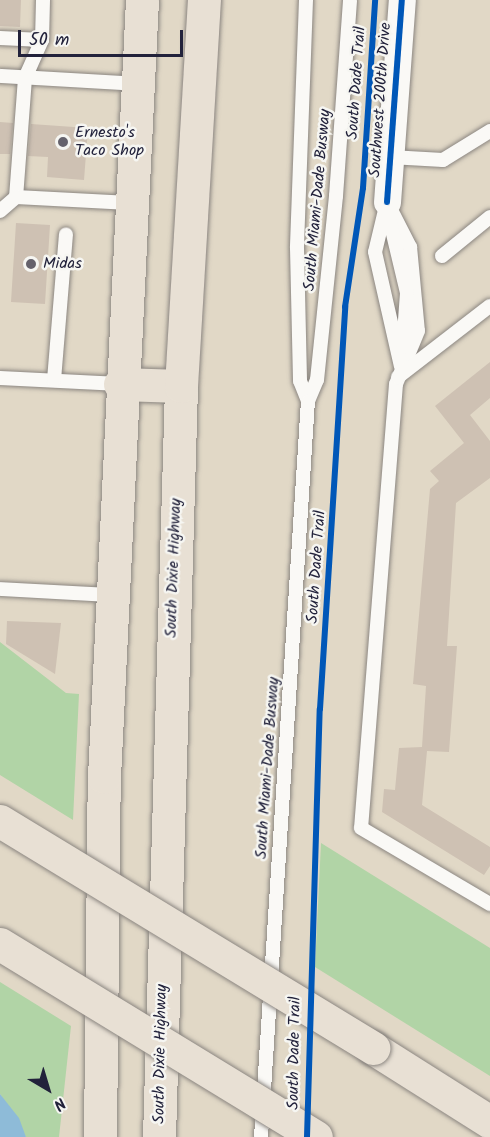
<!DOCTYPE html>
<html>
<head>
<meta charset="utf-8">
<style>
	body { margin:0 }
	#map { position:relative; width:490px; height:1137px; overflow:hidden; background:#e1d8c6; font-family:Kalam,sans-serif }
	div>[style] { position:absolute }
	.green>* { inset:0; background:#b1d4a6 }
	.water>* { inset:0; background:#8ebbd8 }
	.building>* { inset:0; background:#cec1b3 }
	.roads { filter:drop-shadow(0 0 2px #8b8681) drop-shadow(0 0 2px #8b8681) }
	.service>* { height:14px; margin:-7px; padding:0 7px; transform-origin:7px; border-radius:7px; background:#faf9f6 }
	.minor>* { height:27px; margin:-13.5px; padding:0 13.5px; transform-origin:13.5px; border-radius:13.5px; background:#faf9f6 }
	.trunk>* { height:33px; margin:-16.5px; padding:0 16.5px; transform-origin:16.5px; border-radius:16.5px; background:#e8e0d4 }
	.motorway>* { height:33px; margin:-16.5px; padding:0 16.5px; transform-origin:16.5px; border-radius:16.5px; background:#e8e0d4 }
	.bridges { filter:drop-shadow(0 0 2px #8b8681) drop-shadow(0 0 2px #8b8681) }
	.motorway-bridge>* { height:33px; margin:-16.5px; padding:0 16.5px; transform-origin:16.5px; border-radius:16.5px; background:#e8e0d4 }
	.cycleway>* { height:6px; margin:-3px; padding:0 3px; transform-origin:3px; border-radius:3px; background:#0057b8 }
	.dots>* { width:16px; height:16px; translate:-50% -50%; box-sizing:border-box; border:3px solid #f6f6f2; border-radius:50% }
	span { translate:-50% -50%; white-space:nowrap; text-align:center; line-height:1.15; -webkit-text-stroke:5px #f6f6f2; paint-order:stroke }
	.street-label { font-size:16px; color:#22223b }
	.poi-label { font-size:16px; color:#22223b }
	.left { translate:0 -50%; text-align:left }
	.north { position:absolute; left:18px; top:1059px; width:60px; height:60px; -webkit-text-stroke:4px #f6f6f2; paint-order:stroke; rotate:142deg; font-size:16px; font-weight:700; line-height:24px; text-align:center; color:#22223b }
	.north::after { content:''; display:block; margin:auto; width:21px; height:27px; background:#22223b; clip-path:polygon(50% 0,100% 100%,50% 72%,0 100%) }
	.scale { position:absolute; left:18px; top:30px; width:165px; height:27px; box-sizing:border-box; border:3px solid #22223b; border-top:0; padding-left:8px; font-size:18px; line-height:21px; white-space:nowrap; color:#22223b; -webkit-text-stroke:4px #f6f6f2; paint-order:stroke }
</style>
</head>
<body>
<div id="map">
	<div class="green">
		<div style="clip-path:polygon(0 642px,66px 693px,79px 694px,73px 820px,0 775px)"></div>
		<div style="clip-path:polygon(321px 843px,490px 948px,490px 1076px,315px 967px)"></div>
		<div style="clip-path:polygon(0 982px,71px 1026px,59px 1137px,26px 1137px,0 1094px)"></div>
	</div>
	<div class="water">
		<div style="clip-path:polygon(0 1094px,19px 1118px,26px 1137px,0 1137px)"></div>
	</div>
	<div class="building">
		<div style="clip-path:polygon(0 0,21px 0,20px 27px,0 26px)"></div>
		<div style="clip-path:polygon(0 122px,13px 123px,10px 154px,0 154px)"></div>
		<div style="clip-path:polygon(31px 124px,88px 128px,84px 180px,47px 177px,48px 157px,28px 156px)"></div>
		<div style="clip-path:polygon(16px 223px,50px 225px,45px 304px,11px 302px)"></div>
		<div style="clip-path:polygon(490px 362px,490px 398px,470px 415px,490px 441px,490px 478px,456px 503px,447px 646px,457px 646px,449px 752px,427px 751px,422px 805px,490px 847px,490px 866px,484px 875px,382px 812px,384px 789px,395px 790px,399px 748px,422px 747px,426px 686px,413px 684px,430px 489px,439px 481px,430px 471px,464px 443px,435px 406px)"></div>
		<div style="clip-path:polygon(7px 621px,61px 623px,55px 674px,6px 644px)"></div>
	</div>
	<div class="roads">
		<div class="service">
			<div style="left:43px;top:0;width:40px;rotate:91.4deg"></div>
			<div style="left:42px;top:40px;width:42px;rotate:114.1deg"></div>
			<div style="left:25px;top:78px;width:119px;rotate:94.3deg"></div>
			<div style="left:16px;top:197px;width:114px;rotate:3deg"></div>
			<div style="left:306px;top:0;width:248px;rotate:92.1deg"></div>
			<div style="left:297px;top:248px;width:133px;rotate:88.7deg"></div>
			<div style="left:300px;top:381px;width:22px;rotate:68deg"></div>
			<div style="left:308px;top:401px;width:23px;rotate:-67deg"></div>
			<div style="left:317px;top:380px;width:185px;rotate:-84.1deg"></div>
			<div style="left:336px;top:196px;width:196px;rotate:-85.9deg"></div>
			<div style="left:0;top:38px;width:42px;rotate:2.7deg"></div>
			<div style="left:0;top:76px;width:137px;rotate:3.3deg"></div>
			<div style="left:390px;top:157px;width:53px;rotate:3.2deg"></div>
			<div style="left:443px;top:160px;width:55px;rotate:-31.7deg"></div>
			<div style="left:387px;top:202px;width:51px;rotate:62.9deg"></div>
			<div style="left:410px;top:247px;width:84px;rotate:84.6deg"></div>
			<div style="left:418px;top:331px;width:57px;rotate:112.5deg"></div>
			<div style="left:396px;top:384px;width:445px;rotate:94.5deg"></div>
			<div style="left:361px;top:828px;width:150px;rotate:30.5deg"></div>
			<div style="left:387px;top:202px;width:51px;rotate:103.5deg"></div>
			<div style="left:375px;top:252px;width:117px;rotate:77.2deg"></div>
			<div style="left:0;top:211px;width:21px;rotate:-41deg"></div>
			<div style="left:388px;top:213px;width:82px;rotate:76.6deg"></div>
			<div style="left:407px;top:293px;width:54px;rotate:94.2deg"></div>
			<div style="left:442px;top:256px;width:62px;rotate:-39.1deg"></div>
			<div style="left:398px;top:377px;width:116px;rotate:-37.7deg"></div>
			<div style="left:0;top:378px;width:120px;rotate:2.9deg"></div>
			<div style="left:54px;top:380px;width:146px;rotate:-85.3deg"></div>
			<div style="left:0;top:589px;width:112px;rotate:3.1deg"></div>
			<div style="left:261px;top:1137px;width:737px;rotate:-86.35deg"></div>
		</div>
		<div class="minor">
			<div style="left:387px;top:202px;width:203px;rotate:-85.8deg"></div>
		</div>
		<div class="trunk">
			<div style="left:120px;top:384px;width:61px;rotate:1.9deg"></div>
			<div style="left:100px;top:1137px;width:360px;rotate:-89.4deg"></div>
			<div style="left:104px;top:777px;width:778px;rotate:-87.2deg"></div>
			<div style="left:159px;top:1137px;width:751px;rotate:-88.32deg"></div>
			<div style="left:181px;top:386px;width:387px;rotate:-86.6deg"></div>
		</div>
		<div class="motorway">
			<div style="left:373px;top:1048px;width:138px;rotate:32.3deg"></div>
		</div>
	</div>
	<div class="bridges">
		<div class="motorway-bridge">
			<div style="left:0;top:821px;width:437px;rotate:31.3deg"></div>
			<div style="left:0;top:944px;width:370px;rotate:31.4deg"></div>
		</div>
	</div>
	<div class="cycleway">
		<div style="left:387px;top:202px;width:203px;rotate:-85.8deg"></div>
		<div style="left:307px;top:1137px;width:428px;rotate:-88.3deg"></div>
		<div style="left:320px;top:709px;width:403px;rotate:-86.4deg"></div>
		<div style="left:345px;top:307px;width:120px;rotate:-81.4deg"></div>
		<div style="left:363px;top:188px;width:188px;rotate:-86.3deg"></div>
	</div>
	<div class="dots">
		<div style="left:63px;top:142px;background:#65626c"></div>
		<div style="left:31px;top:264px;background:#65626c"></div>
	</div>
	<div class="street-label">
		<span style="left:357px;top:83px;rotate:-86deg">South Dade Trail</span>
		<span style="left:381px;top:100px;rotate:-86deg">Southwest 200th Drive</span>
		<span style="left:318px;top:200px;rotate:-85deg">South Miami-Dade Busway</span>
		<span style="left:317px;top:567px;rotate:-86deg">South Dade Trail</span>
		<span style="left:174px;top:568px;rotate:-88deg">South Dixie Highway</span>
		<span style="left:268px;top:768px;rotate:-86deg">South Miami-Dade Busway</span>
		<span style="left:295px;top:1053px;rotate:-89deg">South Dade Trail</span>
		<span style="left:161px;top:1054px;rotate:-89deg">South Dixie Highway</span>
	</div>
	<div class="poi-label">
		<span class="left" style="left:75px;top:142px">Ernesto's<br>Taco Shop</span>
		<span class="left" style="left:43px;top:264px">Midas</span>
	</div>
	<div class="north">N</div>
	<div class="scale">50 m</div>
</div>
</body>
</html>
